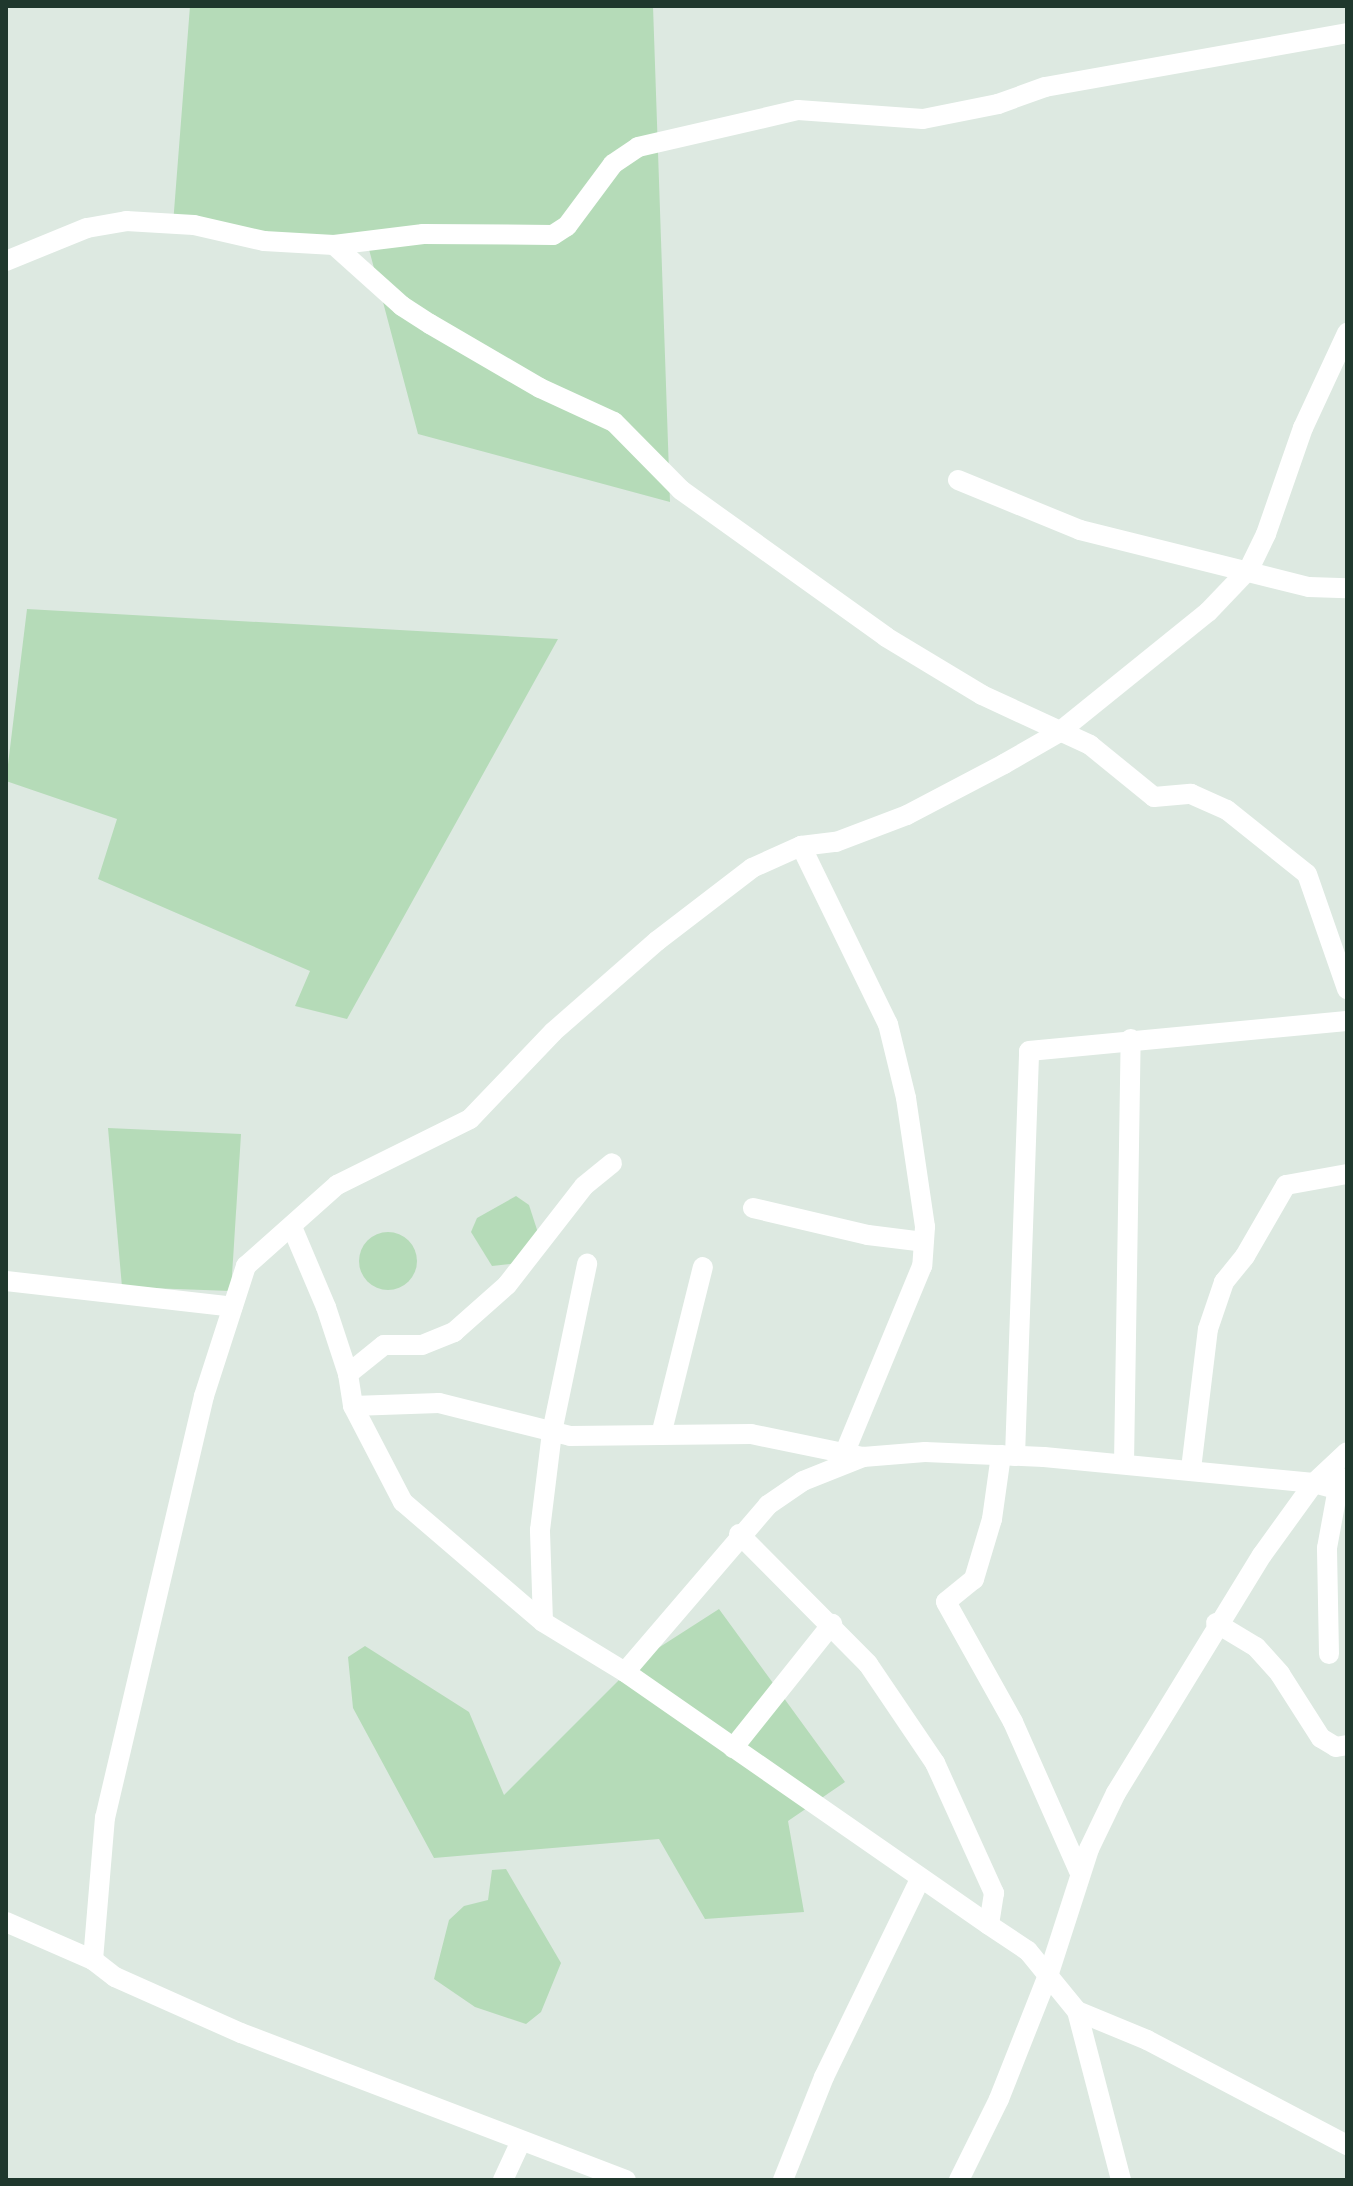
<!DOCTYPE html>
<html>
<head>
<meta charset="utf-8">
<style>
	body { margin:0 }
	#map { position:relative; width:1353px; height:2186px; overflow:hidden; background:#dde9e1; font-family:"Varela Round",sans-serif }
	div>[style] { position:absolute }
	.green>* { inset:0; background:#b5dbb8 }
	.round { border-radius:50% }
	.street>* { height:20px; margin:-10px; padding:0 10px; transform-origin:10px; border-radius:10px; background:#fff }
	span { translate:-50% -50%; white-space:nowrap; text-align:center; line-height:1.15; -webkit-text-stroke:6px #edf6f0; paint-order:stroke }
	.frame { position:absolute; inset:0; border:8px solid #1f382d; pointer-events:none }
</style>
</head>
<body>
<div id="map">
	<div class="green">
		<div style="clip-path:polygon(190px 6px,653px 6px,670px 502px,418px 434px,366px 238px,334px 245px,173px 224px)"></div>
		<div style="clip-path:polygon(27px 609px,558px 639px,347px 1019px,295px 1006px,310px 971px,98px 879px,117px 819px,6px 781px)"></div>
		<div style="clip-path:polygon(108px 1128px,241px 1134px,231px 1291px,122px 1287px)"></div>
		<div style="clip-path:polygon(516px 1196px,529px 1205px,540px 1239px,518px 1263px,492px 1266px,471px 1232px,477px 1218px)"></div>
		<div class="round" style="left:359px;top:1232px;width:58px;height:58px"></div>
		<div style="clip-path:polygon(719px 1609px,845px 1782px,788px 1821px,804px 1912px,705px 1919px,659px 1839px,434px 1858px,353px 1708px,348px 1657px,365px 1646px,469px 1712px,504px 1795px,638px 1661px)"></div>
		<div style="clip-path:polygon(506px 1869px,561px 1963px,541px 2012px,526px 2024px,475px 2007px,434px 1979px,449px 1920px,464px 1906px,488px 1900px,492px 1870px)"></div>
	</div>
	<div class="street">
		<div style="left:334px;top:245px;width:91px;rotate:41.9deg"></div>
		<div style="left:402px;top:306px;width:33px;rotate:33deg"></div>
		<div style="left:430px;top:324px;width:127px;rotate:30.2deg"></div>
		<div style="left:540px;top:388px;width:81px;rotate:24.7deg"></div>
		<div style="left:614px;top:422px;width:95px;rotate:45.4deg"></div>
		<div style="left:681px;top:490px;width:252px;rotate:35.6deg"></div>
		<div style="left:886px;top:637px;width:112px;rotate:31.1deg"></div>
		<div style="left:982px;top:695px;width:119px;rotate:24.8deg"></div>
		<div style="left:1090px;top:745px;width:82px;rotate:39.1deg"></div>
		<div style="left:1154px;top:797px;width:37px;rotate:-5deg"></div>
		<div style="left:1191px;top:794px;width:39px;rotate:24deg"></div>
		<div style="left:1227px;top:810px;width:102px;rotate:38.7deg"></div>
		<div style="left:1307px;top:874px;width:122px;rotate:70.8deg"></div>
		<div style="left:6px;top:261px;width:87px;rotate:-22.2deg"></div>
		<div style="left:87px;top:228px;width:40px;rotate:-10deg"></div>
		<div style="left:126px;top:221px;width:68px;rotate:3.4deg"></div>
		<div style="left:194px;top:225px;width:72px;rotate:12.9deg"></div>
		<div style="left:264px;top:241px;width:70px;rotate:3.3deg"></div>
		<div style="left:334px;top:245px;width:90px;rotate:-7deg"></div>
		<div style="left:423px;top:234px;width:130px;rotate:0.4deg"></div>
		<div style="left:553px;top:235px;width:17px;rotate:-33deg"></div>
		<div style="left:567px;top:226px;width:77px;rotate:-53.4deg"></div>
		<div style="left:613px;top:164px;width:30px;rotate:-34deg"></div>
		<div style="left:638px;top:147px;width:164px;rotate:-13deg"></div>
		<div style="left:798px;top:110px;width:125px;rotate:4.1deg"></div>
		<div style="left:923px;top:119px;width:76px;rotate:-11.3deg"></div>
		<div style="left:998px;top:104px;width:50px;rotate:-19.9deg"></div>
		<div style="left:1045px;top:87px;width:307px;rotate:-10.1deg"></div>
		<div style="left:958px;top:480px;width:132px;rotate:22.3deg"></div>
		<div style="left:1080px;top:530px;width:236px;rotate:14deg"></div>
		<div style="left:1309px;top:587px;width:38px;rotate:2deg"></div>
		<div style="left:801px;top:846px;width:198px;rotate:64deg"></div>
		<div style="left:888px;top:1024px;width:76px;rotate:76.3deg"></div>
		<div style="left:906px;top:1098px;width:130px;rotate:81.6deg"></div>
		<div style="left:925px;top:1227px;width:39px;rotate:94deg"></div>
		<div style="left:922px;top:1266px;width:204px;rotate:112.5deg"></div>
		<div style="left:753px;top:1208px;width:118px;rotate:13.2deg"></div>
		<div style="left:868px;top:1235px;width:56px;rotate:7.1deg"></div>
		<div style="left:292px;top:1227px;width:87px;rotate:67deg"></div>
		<div style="left:326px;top:1307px;width:71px;rotate:71.8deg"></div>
		<div style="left:348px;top:1374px;width:32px;rotate:81deg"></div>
		<div style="left:353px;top:1406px;width:108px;rotate:62.5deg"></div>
		<div style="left:403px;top:1502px;width:184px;rotate:40.6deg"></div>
		<div style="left:543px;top:1622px;width:96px;rotate:31.4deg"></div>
		<div style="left:625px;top:1672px;width:443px;rotate:34.8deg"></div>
		<div style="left:6px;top:1281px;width:228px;rotate:6.5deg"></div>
		<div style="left:348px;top:1374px;width:46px;rotate:-38.9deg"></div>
		<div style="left:384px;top:1345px;width:38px"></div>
		<div style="left:422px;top:1345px;width:35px;rotate:-22deg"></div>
		<div style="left:454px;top:1332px;width:71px;rotate:-41.6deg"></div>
		<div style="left:507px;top:1285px;width:125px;rotate:-52.1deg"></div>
		<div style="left:584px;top:1186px;width:36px;rotate:-39deg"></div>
		<div style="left:353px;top:1406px;width:86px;rotate:-2deg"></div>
		<div style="left:439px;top:1403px;width:135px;rotate:14.1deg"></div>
		<div style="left:570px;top:1436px;width:181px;rotate:-0.6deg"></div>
		<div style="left:751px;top:1434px;width:114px;rotate:11.6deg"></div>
		<div style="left:863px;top:1457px;width:62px;rotate:-4.6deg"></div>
		<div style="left:925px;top:1452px;width:119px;rotate:2.4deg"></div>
		<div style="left:1044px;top:1457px;width:271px;rotate:5.5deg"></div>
		<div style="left:1314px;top:1483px;width:34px;rotate:15deg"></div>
		<div style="left:661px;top:1435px;width:173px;rotate:-76deg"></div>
		<div style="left:1001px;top:1455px;width:65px;rotate:98deg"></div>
		<div style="left:992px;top:1519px;width:63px;rotate:106.7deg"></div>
		<div style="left:974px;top:1579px;width:36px;rotate:141deg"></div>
		<div style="left:946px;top:1602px;width:137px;rotate:60.8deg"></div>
		<div style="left:1013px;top:1722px;width:165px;rotate:66.1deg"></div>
		<div style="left:1015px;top:1456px;width:405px;rotate:-88deg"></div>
		<div style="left:1029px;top:1051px;width:319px;rotate:-5.4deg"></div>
		<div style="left:1124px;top:1464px;width:425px;rotate:-89.1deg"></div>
		<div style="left:1191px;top:1469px;width:141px;rotate:-83.1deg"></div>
		<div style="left:1208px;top:1329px;width:50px;rotate:-71.2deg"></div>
		<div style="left:1224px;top:1282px;width:33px;rotate:-51deg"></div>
		<div style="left:1245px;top:1256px;width:82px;rotate:-60deg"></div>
		<div style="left:1286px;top:1185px;width:62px;rotate:-10.2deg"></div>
		<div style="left:739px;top:1534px;width:183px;rotate:45.2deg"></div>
		<div style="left:868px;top:1664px;width:120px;rotate:55.9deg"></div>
		<div style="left:935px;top:1763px;width:143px;rotate:65.6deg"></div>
		<div style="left:994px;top:1893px;width:32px;rotate:99deg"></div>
		<div style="left:989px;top:1925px;width:47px;rotate:33.7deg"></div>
		<div style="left:1028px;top:1951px;width:77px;rotate:50.8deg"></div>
		<div style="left:1077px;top:2011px;width:175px;rotate:75.4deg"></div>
		<div style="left:543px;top:1622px;width:92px;rotate:-91.9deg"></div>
		<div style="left:540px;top:1530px;width:99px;rotate:-83deg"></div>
		<div style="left:552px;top:1432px;width:172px;rotate:-78.2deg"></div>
		<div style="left:1216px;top:1623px;width:47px;rotate:31deg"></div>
		<div style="left:1256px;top:1647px;width:36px;rotate:48deg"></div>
		<div style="left:1280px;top:1674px;width:76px;rotate:57.4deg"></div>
		<div style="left:1321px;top:1738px;width:17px;rotate:31deg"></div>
		<div style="left:1336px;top:1747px;width:11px;rotate:-10deg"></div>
		<div style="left:1329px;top:1654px;width:106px;rotate:-91.1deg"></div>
		<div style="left:1327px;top:1548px;width:72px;rotate:-79.6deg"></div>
		<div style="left:625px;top:1672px;width:220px;rotate:-49.4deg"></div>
		<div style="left:768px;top:1505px;width:42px;rotate:-34.4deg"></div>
		<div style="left:803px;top:1481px;width:65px;rotate:-21.8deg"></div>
		<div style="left:733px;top:1748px;width:159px;rotate:-51.4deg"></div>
		<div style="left:6px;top:1922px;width:95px;rotate:23.6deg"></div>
		<div style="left:93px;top:1960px;width:143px;rotate:-85.2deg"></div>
		<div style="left:105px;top:1818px;width:433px;rotate:-76.8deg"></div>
		<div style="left:204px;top:1396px;width:137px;rotate:-72.1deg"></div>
		<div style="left:246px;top:1266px;width:122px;rotate:-41.7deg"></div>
		<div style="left:337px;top:1185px;width:148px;rotate:-26.4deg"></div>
		<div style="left:470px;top:1119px;width:120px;rotate:-46.3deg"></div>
		<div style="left:553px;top:1032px;width:138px;rotate:-41.2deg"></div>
		<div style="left:657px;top:941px;width:120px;rotate:-37.5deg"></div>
		<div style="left:752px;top:868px;width:54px;rotate:-24.2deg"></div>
		<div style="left:801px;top:846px;width:35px;rotate:-7deg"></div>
		<div style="left:836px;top:842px;width:76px;rotate:-20.8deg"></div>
		<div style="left:907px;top:815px;width:110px;rotate:-27.7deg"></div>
		<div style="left:1004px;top:764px;width:62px;rotate:-29.9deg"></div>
		<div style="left:1058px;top:733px;width:193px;rotate:-38.9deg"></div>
		<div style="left:1208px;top:612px;width:59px;rotate:-46.4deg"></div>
		<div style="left:1249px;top:569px;width:39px;rotate:-64deg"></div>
		<div style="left:1266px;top:534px;width:112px;rotate:-70.8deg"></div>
		<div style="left:1303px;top:428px;width:105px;rotate:-65.1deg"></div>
		<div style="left:93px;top:1960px;width:28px;rotate:38deg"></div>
		<div style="left:115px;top:1977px;width:138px;rotate:24deg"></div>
		<div style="left:241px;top:2033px;width:412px;rotate:20.9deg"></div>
		<div style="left:1077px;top:2011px;width:76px;rotate:22.5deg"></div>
		<div style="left:1147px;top:2040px;width:226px;rotate:27.7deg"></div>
		<div style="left:503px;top:2180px;width:43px;rotate:-65.2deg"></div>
		<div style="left:783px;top:2180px;width:111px;rotate:-68.3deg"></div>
		<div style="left:824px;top:2077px;width:218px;rotate:-64.1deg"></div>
		<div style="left:959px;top:2180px;width:90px;rotate:-63.7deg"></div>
		<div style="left:999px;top:2099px;width:136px;rotate:-68.4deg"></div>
		<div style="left:1049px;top:1973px;width:130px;rotate:-72.1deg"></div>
		<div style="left:1089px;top:1849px;width:62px;rotate:-64.3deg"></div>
		<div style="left:1116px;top:1793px;width:279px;rotate:-58.5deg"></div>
		<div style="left:1262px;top:1555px;width:89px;rotate:-54.2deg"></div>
		<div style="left:1314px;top:1483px;width:45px;rotate:-43.2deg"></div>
	</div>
	<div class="frame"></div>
</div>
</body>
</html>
